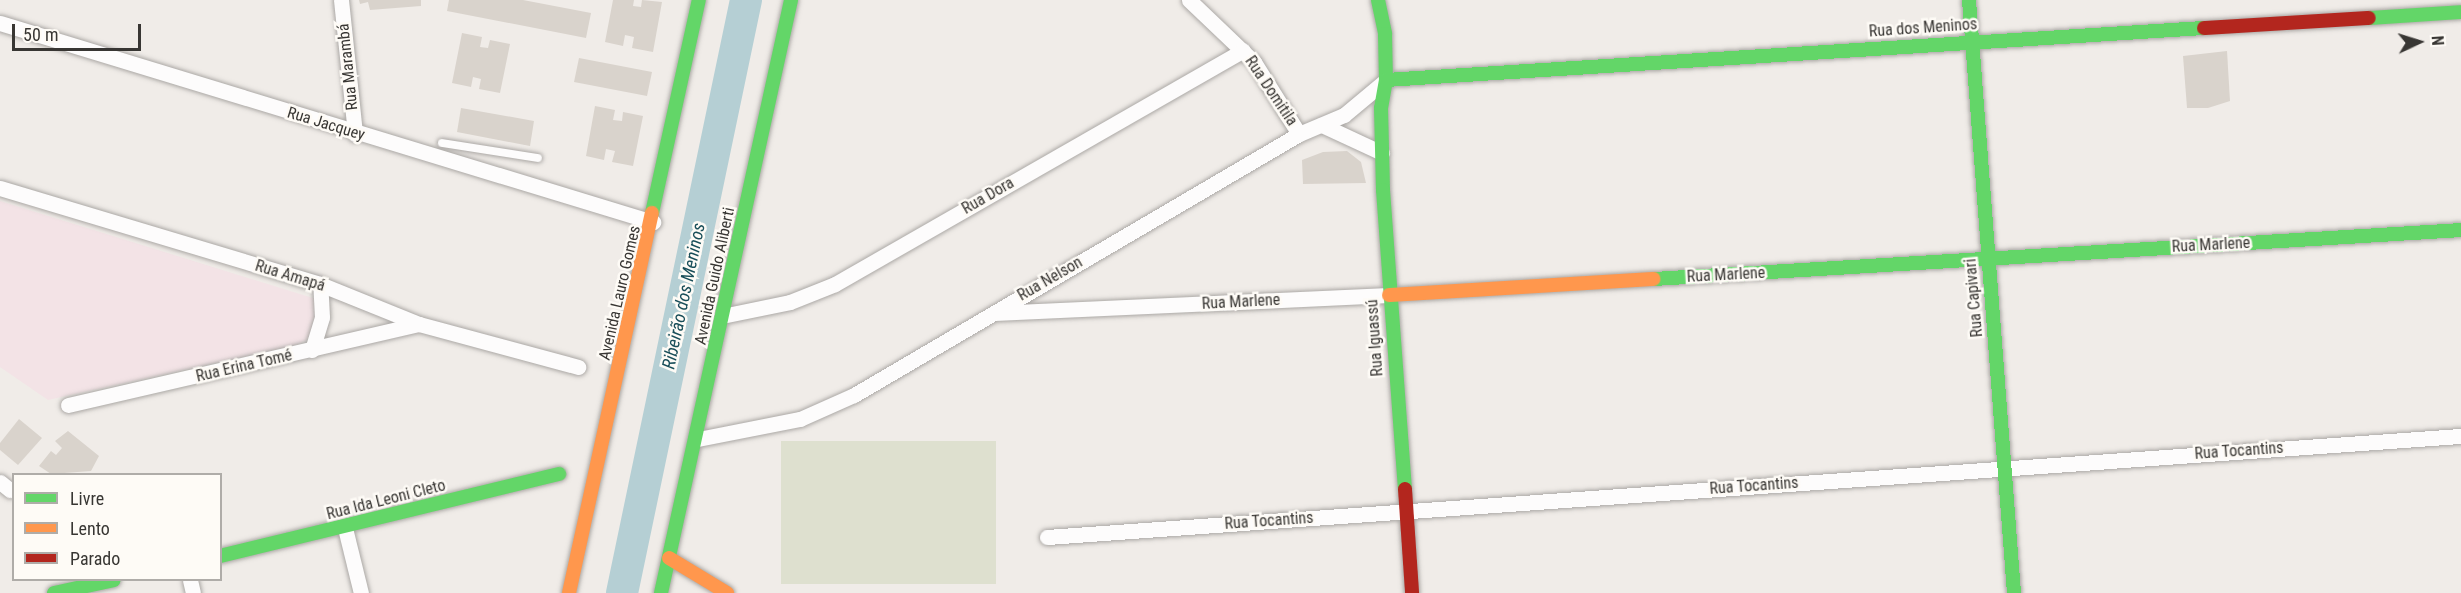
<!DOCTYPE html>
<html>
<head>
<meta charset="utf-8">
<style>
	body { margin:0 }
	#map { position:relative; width:2461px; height:593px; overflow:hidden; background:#f0ece8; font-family:"Roboto Condensed",sans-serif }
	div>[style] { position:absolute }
	.education>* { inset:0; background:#f3e3e6 }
	.green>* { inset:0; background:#dee0cf }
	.river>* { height:32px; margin:-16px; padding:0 16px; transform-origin:16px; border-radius:16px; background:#b5cfd4 }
	.building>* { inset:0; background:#d9d3cc }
	.roads { filter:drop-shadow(0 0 2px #aba8a5) drop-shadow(0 0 2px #aba8a5) }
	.lane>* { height:8px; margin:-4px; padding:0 4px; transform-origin:4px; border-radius:4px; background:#fdfcfc }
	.street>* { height:15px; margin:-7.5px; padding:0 7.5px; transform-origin:7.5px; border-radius:7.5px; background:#fdfcfc }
	.fast>* { height:14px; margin:-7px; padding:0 7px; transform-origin:7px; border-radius:7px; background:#63d668 }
	.slow>* { height:14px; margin:-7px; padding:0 7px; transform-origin:7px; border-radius:7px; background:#ff974d }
	.jam>* { height:14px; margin:-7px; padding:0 7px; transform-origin:7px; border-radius:7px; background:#b3261e }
	span { translate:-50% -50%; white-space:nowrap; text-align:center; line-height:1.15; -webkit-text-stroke:5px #fefbf6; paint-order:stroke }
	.street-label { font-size:16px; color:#383633 }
	.water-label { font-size:18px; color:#194e59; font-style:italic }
	.legend { position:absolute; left:12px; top:473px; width:210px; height:108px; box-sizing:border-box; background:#fefbf6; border:2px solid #afaca8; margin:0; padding:8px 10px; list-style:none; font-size:18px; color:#383633 }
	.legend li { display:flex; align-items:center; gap:12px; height:30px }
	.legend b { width:30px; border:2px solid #afaca8 }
	.north { position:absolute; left:2389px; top:12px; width:60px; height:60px; -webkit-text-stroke:4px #fefbf6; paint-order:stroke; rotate:86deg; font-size:16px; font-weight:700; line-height:24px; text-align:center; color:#383633 }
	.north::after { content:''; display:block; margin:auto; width:21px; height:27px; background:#383633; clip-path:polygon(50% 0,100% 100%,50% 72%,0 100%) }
	.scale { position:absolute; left:12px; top:24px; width:129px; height:27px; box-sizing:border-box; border:3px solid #383633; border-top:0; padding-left:8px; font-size:18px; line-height:21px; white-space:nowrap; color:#383633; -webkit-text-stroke:4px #fefbf6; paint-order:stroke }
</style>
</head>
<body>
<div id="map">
	<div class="education">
		<div style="clip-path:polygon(0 201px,316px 299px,313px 331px,305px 341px,292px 346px,48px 400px,0 367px)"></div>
	</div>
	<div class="green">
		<div style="clip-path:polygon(781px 441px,996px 441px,996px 584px,781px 584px)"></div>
	</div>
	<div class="river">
		<div style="left:622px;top:593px;width:606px;rotate:-78.19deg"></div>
	</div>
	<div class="building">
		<div style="clip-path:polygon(359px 0,421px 0,421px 6px,370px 10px,368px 2px,360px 4px)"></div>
		<div style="clip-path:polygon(449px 0,523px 0,591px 13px,586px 38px,447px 11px)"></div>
		<div style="clip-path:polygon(613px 0,634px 0,633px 6px,641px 7px,642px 0,662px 2px,653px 52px,632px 48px,634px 37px,625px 35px,623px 46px,605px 42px)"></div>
		<div style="clip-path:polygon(462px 33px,482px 37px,480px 47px,488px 48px,490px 40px,510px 44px,500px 93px,479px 89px,481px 79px,473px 77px,471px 87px,452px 83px)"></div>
		<div style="clip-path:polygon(2227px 51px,2230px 101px,2208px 108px,2187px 108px,2183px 56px)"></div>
		<div style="clip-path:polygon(579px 58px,652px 72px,647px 96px,574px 82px)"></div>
		<div style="clip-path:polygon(595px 106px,615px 110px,613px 120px,622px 121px,623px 112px,643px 116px,633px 166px,612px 162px,615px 151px,606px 149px,604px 160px,586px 156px)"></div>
		<div style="clip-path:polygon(461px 108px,534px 121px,530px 146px,457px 132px)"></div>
		<div style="clip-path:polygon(1347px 151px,1361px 162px,1366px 183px,1303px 184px,1302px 160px,1323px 152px)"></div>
		<div style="clip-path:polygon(19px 419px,42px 438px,18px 465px,0 450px,0 443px)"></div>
		<div style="clip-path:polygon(68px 431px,99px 456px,91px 471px,51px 474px,39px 466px,51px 451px,56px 455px,62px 448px,55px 441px)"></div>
	</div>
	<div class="roads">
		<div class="lane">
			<div style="left:442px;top:143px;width:97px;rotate:8.9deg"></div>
		</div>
		<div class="street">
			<div style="left:341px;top:0;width:135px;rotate:84deg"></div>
			<div style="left:1189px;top:0;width:90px;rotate:43.6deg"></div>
			<div style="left:1254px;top:62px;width:85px;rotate:58deg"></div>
			<div style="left:0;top:23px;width:683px;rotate:16.95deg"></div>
			<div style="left:1322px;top:125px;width:66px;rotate:25deg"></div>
			<div style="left:0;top:188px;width:334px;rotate:16.7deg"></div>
			<div style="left:320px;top:284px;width:107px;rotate:22deg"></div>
			<div style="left:419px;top:324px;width:165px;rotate:15.1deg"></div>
			<div style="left:994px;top:313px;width:395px;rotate:-2.6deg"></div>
			<div style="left:722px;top:316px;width:69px;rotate:-11.6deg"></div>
			<div style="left:790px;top:302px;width:48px;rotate:-21.8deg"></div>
			<div style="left:835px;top:284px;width:470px;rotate:-29.8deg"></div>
			<div style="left:312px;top:350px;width:34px;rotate:-73deg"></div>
			<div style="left:322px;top:317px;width:33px;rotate:-93deg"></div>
			<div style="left:68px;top:405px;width:360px;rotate:-13deg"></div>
			<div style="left:698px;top:439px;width:104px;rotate:-11.1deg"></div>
			<div style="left:800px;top:419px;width:59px;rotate:-24deg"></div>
			<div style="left:854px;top:395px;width:516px;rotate:-30.39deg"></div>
			<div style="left:1299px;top:134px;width:49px;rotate:-22.9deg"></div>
			<div style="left:1344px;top:115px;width:55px;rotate:-39.8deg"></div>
			<div style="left:0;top:482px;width:13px;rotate:39deg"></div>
			<div style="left:345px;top:528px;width:67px;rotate:76.2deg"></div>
			<div style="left:1047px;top:537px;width:1418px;rotate:-4.09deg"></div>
			<div style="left:190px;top:580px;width:13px;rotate:77deg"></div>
		</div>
		<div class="fast">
			<div style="left:1378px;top:0;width:35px;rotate:78deg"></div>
			<div style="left:1385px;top:34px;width:46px;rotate:88.8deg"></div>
			<div style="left:1386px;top:80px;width:28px;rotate:100deg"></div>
			<div style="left:1381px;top:108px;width:82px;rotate:88.6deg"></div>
			<div style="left:1383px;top:190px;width:300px;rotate:85.8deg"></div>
			<div style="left:1969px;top:0;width:595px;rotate:85.66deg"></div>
			<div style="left:2369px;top:18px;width:92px;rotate:-3.7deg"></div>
			<div style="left:1386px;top:80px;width:820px;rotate:-3.64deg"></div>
			<div style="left:652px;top:213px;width:218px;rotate:-77.6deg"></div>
			<div style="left:1654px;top:279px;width:808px;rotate:-3.47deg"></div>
			<div style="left:220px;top:556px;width:349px;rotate:-13.6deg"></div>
			<div style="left:54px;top:593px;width:61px;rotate:-12.2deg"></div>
			<div style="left:661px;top:593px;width:607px;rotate:-77.63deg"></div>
		</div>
		<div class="slow">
			<div style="left:1389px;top:295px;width:265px;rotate:-3.5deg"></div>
			<div style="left:669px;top:558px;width:68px;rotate:31.1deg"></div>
			<div style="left:569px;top:593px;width:389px;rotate:-77.7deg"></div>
		</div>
		<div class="jam">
			<div style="left:2204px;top:28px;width:165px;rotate:-3.5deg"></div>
			<div style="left:1405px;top:489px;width:104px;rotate:86.1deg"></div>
		</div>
	</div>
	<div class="street-label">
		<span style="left:1923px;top:28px;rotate:-4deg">Rua dos Meninos</span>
		<span style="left:348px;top:67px;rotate:-96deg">Rua Marambá</span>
		<span style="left:1271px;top:91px;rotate:56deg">Rua Domitila</span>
		<span style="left:326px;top:124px;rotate:17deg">Rua Jacquey</span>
		<span style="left:988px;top:196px;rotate:-30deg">Rua Dora</span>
		<span style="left:2211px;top:245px;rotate:-3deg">Rua Marlene</span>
		<span style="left:1726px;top:275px;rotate:-3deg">Rua Marlene</span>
		<span style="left:290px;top:276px;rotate:17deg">Rua Amapá</span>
		<span style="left:715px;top:276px;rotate:-78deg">Avenida Guido Aliberti</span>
		<span style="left:1050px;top:279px;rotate:-30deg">Rua Nelson</span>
		<span style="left:620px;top:293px;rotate:-77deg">Avenida Lauro Gomes</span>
		<span style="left:1974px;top:298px;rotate:-95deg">Rua Capivari</span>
		<span style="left:1241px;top:302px;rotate:-3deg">Rua Marlene</span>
		<span style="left:1375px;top:338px;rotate:-94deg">Rua Iguassú</span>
		<span style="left:244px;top:366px;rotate:-13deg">Rua Erina Tomé</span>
		<span style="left:2239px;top:451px;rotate:-4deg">Rua Tocantins</span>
		<span style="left:1754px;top:486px;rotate:-4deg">Rua Tocantins</span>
		<span style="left:386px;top:500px;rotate:-14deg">Rua Ida Leoni Cleto</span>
		<span style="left:1269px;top:521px;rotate:-4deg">Rua Tocantins</span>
	</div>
	<div class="water-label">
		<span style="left:684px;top:296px;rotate:-78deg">Ribeirão dos Meninos</span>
	</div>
	<ul class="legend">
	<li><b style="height:8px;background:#63d668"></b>Livre</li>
	<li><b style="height:8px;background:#ff974d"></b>Lento</li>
	<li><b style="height:8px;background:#b3261e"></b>Parado</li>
	</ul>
	<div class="north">N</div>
	<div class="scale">50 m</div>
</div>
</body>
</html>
